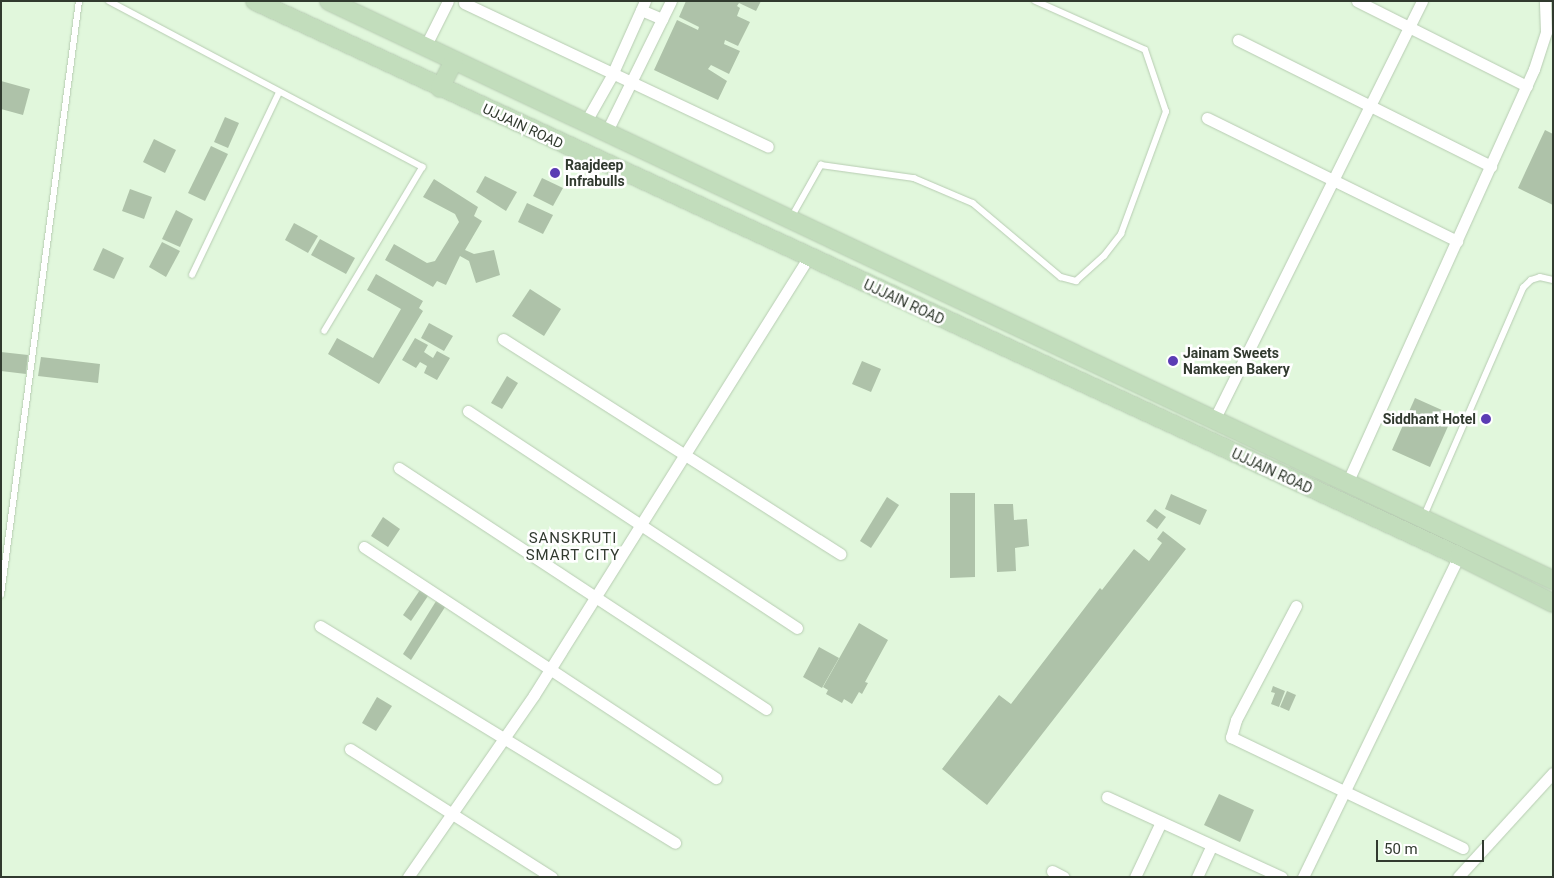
<!DOCTYPE html>
<html>
<head>
<meta charset="utf-8">
<style>
	body { margin:0 }
	#map { position:relative; width:1554px; height:878px; overflow:hidden; background:#e1f7dc; font-family:Roboto,sans-serif }
	div>[style] { position:absolute }
	.building>* { inset:0; background:#aec2a9 }
	.roads { filter:drop-shadow(0 0 1px #b7ccb2) drop-shadow(0 0 1px #b7ccb2) }
	.service>* { height:5.5px; margin:-2.75px; padding:0 2.75px; transform-origin:2.75px; border-radius:2.75px; background:#fff }
	.minor>* { height:11px; margin:-5.5px; padding:0 5.5px; transform-origin:5.5px; border-radius:5.5px; background:#fff }
	.primary>* { height:18px; margin:-9px; padding:0 9px; transform-origin:9px; border-radius:9px; background:#c2ddbc }
	.dots>* { width:14px; height:14px; translate:-50% -50%; box-sizing:border-box; border:2px solid #fff; border-radius:50% }
	span { translate:-50% -50%; white-space:nowrap; text-align:center; line-height:1.15; -webkit-text-stroke:5px #fff; paint-order:stroke }
	.street-label { font-size:14px; color:#313a2f }
	.poi-label { font-size:14px; color:#313a2f; font-weight:700 }
	.left { translate:0 -50%; text-align:left }
	.right { translate:-100% -50%; text-align:right }
	.neighbourhood-label { font-size:15px; color:#313a2f; letter-spacing:1px }
	.frame { position:absolute; inset:0; border:2px solid #313a2f; pointer-events:none }
	.scale { position:absolute; left:1376px; top:840px; width:108px; height:22px; box-sizing:border-box; border:2px solid #313a2f; border-top:0; padding-left:6px; font-size:15px; line-height:18px; white-space:nowrap; color:#313a2f; -webkit-text-stroke:4px #fff; paint-order:stroke }
</style>
</head>
<body>
<div id="map">
	<div class="building">
		<div style="clip-path:polygon(686px 1px,761px 1px,756px 11px,739px 3px,737px 6px,740px 8px,737px 16px,750px 22px,738px 46px,725px 40px,724px 44px,740px 51px,729px 74px,711px 65px,708px 69px,727px 81px,718px 100px,654px 70px,677px 20px,698px 30px,699px 27px,679px 17px)"></div>
		<div style="clip-path:polygon(1px 81px,30px 89px,23px 115px,1px 109px)"></div>
		<div style="clip-path:polygon(225px 117px,239px 123px,228px 148px,214px 142px)"></div>
		<div style="clip-path:polygon(1545px 130px,1553px 134px,1553px 205px,1518px 188px)"></div>
		<div style="clip-path:polygon(154px 139px,176px 150px,165px 173px,143px 162px)"></div>
		<div style="clip-path:polygon(211px 146px,228px 154px,205px 201px,188px 193px)"></div>
		<div style="clip-path:polygon(485px 176px,517px 192px,506px 211px,476px 192px)"></div>
		<div style="clip-path:polygon(542px 178px,563px 188px,553px 206px,533px 196px)"></div>
		<div style="clip-path:polygon(434px 179px,478px 207px,474px 216px,482px 221px,465px 250px,474px 254px,494px 250px,500px 275px,476px 283px,469px 261px,460px 256px,446px 285px,437px 281px,433px 287px,385px 260px,394px 244px,427px 263px,435px 261px,459px 222px,455px 214px,423px 197px)"></div>
		<div style="clip-path:polygon(130px 189px,152px 197px,144px 219px,122px 211px)"></div>
		<div style="clip-path:polygon(527px 203px,553px 215px,543px 234px,518px 222px)"></div>
		<div style="clip-path:polygon(176px 210px,193px 219px,180px 247px,162px 239px)"></div>
		<div style="clip-path:polygon(294px 223px,318px 236px,308px 253px,285px 240px)"></div>
		<div style="clip-path:polygon(320px 239px,355px 258px,346px 274px,311px 255px)"></div>
		<div style="clip-path:polygon(162px 242px,180px 251px,166px 277px,149px 267px)"></div>
		<div style="clip-path:polygon(103px 248px,124px 258px,114px 279px,93px 270px)"></div>
		<div style="clip-path:polygon(376px 274px,423px 301px,419px 308px,423px 311px,379px 384px,328px 354px,337px 338px,373px 358px,401px 309px,367px 290px)"></div>
		<div style="clip-path:polygon(530px 289px,561px 309px,544px 336px,512px 316px)"></div>
		<div style="clip-path:polygon(429px 323px,453px 336px,444px 351px,421px 338px)"></div>
		<div style="clip-path:polygon(415px 338px,428px 345px,424px 352px,433px 358px,437px 351px,450px 358px,437px 380px,424px 373px,427px 366px,420px 362px,416px 368px,402px 360px)"></div>
		<div style="clip-path:polygon(1px 352px,28px 355px,26px 374px,1px 371px)"></div>
		<div style="clip-path:polygon(41px 357px,100px 364px,98px 383px,38px 376px)"></div>
		<div style="clip-path:polygon(862px 361px,881px 369px,871px 392px,852px 384px)"></div>
		<div style="clip-path:polygon(507px 376px,518px 383px,502px 409px,491px 403px)"></div>
		<div style="clip-path:polygon(1415px 398px,1453px 415px,1430px 467px,1392px 450px)"></div>
		<div style="clip-path:polygon(950px 493px,975px 493px,975px 577px,950px 578px)"></div>
		<div style="clip-path:polygon(1171px 494px,1207px 510px,1200px 525px,1165px 509px)"></div>
		<div style="clip-path:polygon(887px 497px,899px 505px,871px 548px,860px 541px)"></div>
		<div style="clip-path:polygon(994px 504px,1013px 504px,1014px 520px,1027px 519px,1029px 546px,1015px 548px,1016px 571px,997px 572px)"></div>
		<div style="clip-path:polygon(1155px 509px,1166px 517px,1157px 529px,1146px 521px)"></div>
		<div style="clip-path:polygon(383px 517px,400px 529px,388px 547px,371px 536px)"></div>
		<div style="clip-path:polygon(1163px 531px,1186px 549px,987px 805px,942px 769px,999px 695px,1011px 704px,1100px 588px,1102px 590px,1134px 549px,1149px 561px,1162px 543px,1157px 539px)"></div>
		<div style="clip-path:polygon(422px 587px,430px 593px,411px 621px,403px 615px)"></div>
		<div style="clip-path:polygon(438px 598px,447px 604px,411px 660px,403px 654px)"></div>
		<div style="clip-path:polygon(859px 623px,888px 640px,865px 682px,868px 683px,862px 694px,859px 692px,852px 704px,844px 699px,842px 703px,826px 694px,828px 690px,823px 687px)"></div>
		<div style="clip-path:polygon(819px 647px,839px 658px,822px 688px,803px 677px)"></div>
		<div style="clip-path:polygon(1273px 686px,1285px 691px,1279px 707px,1271px 704px,1275px 693px,1271px 692px)"></div>
		<div style="clip-path:polygon(1287px 691px,1296px 695px,1289px 711px,1280px 707px)"></div>
		<div style="clip-path:polygon(377px 697px,392px 706px,376px 731px,362px 723px)"></div>
		<div style="clip-path:polygon(1219px 794px,1254px 810px,1240px 842px,1204px 825px)"></div>
	</div>
	<div class="roads">
		<div class="service">
			<div style="left:109px;top:1px;width:355px;rotate:27.9deg"></div>
			<div style="left:423px;top:167px;width:191px;rotate:120.9deg"></div>
			<div style="left:791px;top:218px;width:61px;rotate:-60.5deg"></div>
			<div style="left:821px;top:165px;width:94px;rotate:8deg"></div>
			<div style="left:914px;top:178px;width:64px;rotate:23deg"></div>
			<div style="left:973px;top:203px;width:115px;rotate:40.1deg"></div>
			<div style="left:1061px;top:277px;width:16px;rotate:15deg"></div>
			<div style="left:1076px;top:281px;width:38px;rotate:-42deg"></div>
			<div style="left:1104px;top:256px;width:28px;rotate:-52deg"></div>
			<div style="left:1121px;top:234px;width:130px;rotate:-69.8deg"></div>
			<div style="left:1166px;top:112px;width:65px;rotate:-108.7deg"></div>
			<div style="left:1145px;top:50px;width:120px;rotate:-156deg"></div>
			<div style="left:192px;top:275px;width:202px;rotate:-64.5deg"></div>
			<div style="left:1424px;top:516px;width:249px;rotate:-66.5deg"></div>
			<div style="left:1523px;top:288px;width:11px;rotate:-45deg"></div>
			<div style="left:1531px;top:280px;width:9px;rotate:-18deg"></div>
			<div style="left:1540px;top:277px;width:13px;rotate:13deg"></div>
			<div style="left:1px;top:595px;width:599px;rotate:-82.52deg"></div>
		</div>
		<div class="minor">
			<div style="left:1357px;top:1px;width:190px;rotate:26.6deg"></div>
			<div style="left:464px;top:3px;width:336px;rotate:25.3deg"></div>
			<div style="left:641px;top:10px;width:23px;rotate:23deg"></div>
			<div style="left:1238px;top:40px;width:283px;rotate:26.5deg"></div>
			<div style="left:425px;top:47px;width:51px;rotate:-63.4deg"></div>
			<div style="left:1207px;top:118px;width:279px;rotate:26.2deg"></div>
			<div style="left:585px;top:123px;width:53px;rotate:-60.5deg"></div>
			<div style="left:611px;top:77px;width:83px;rotate:-65.9deg"></div>
			<div style="left:606px;top:133px;width:147px;rotate:-63.8deg"></div>
			<div style="left:503px;top:339px;width:400px;rotate:32.5deg"></div>
			<div style="left:468px;top:411px;width:394px;rotate:33.4deg"></div>
			<div style="left:1215px;top:418px;width:466px;rotate:-63.6deg"></div>
			<div style="left:399px;top:468px;width:439px;rotate:33.3deg"></div>
			<div style="left:1348px;top:481px;width:452px;rotate:-65.7deg"></div>
			<div style="left:1534px;top:69px;width:39px;rotate:-72deg"></div>
			<div style="left:1546px;top:32px;width:31px;rotate:-92deg"></div>
			<div style="left:364px;top:547px;width:421px;rotate:33.3deg"></div>
			<div style="left:1296px;top:606px;width:129px;rotate:117.8deg"></div>
			<div style="left:1236px;top:720px;width:18px;rotate:106deg"></div>
			<div style="left:1231px;top:737px;width:257px;rotate:25.6deg"></div>
			<div style="left:320px;top:626px;width:416px;rotate:31.4deg"></div>
			<div style="left:350px;top:749px;width:239px;rotate:32.4deg"></div>
			<div style="left:1107px;top:797px;width:192px;rotate:24.6deg"></div>
			<div style="left:1052px;top:871px;width:13px;rotate:27deg"></div>
			<div style="left:408px;top:877px;width:221px;rotate:-55.3deg"></div>
			<div style="left:534px;top:695px;width:516px;rotate:-57.91deg"></div>
			<div style="left:1135px;top:877px;width:61px;rotate:-64.7deg"></div>
			<div style="left:1197px;top:877px;width:35px;rotate:-65deg"></div>
			<div style="left:1303px;top:877px;width:357px;rotate:-64.1deg"></div>
			<div style="left:1458px;top:877px;width:141px;rotate:-47.6deg"></div>
		</div>
		<div class="primary">
			<div style="left:255px;top:1px;width:1326px;rotate:24.75deg"></div>
			<div style="left:1459px;top:556px;width:105px;rotate:26.6deg"></div>
			<div style="left:329px;top:1px;width:1354px;rotate:25.32deg"></div>
			<div style="left:440px;top:88px;width:30px;rotate:-63deg"></div>
		</div>
	</div>
	<div class="dots">
		<div style="left:555px;top:173px;background:#5b3cb4"></div>
		<div style="left:1173px;top:361px;background:#5b3cb4"></div>
		<div style="left:1486px;top:419px;background:#5b3cb4"></div>
	</div>
	<div class="street-label">
		<span style="left:523px;top:126px;rotate:25deg">UJJAIN ROAD</span>
		<span style="left:904px;top:302px;rotate:25deg">UJJAIN ROAD</span>
		<span style="left:1272px;top:471px;rotate:25deg">UJJAIN ROAD</span>
	</div>
	<div class="poi-label">
		<span class="left" style="left:565px;top:173px">Raajdeep<br>Infrabulls</span>
		<span class="left" style="left:1183px;top:361px">Jainam Sweets<br>Namkeen Bakery</span>
		<span class="right" style="left:1476px;top:419px">Siddhant Hotel</span>
	</div>
	<div class="neighbourhood-label">
		<span style="left:573px;top:547px">SANSKRUTI<br>SMART CITY</span>
	</div>
	<div class="frame"></div>
	<div class="scale">50 m</div>
</div>
</body>
</html>
